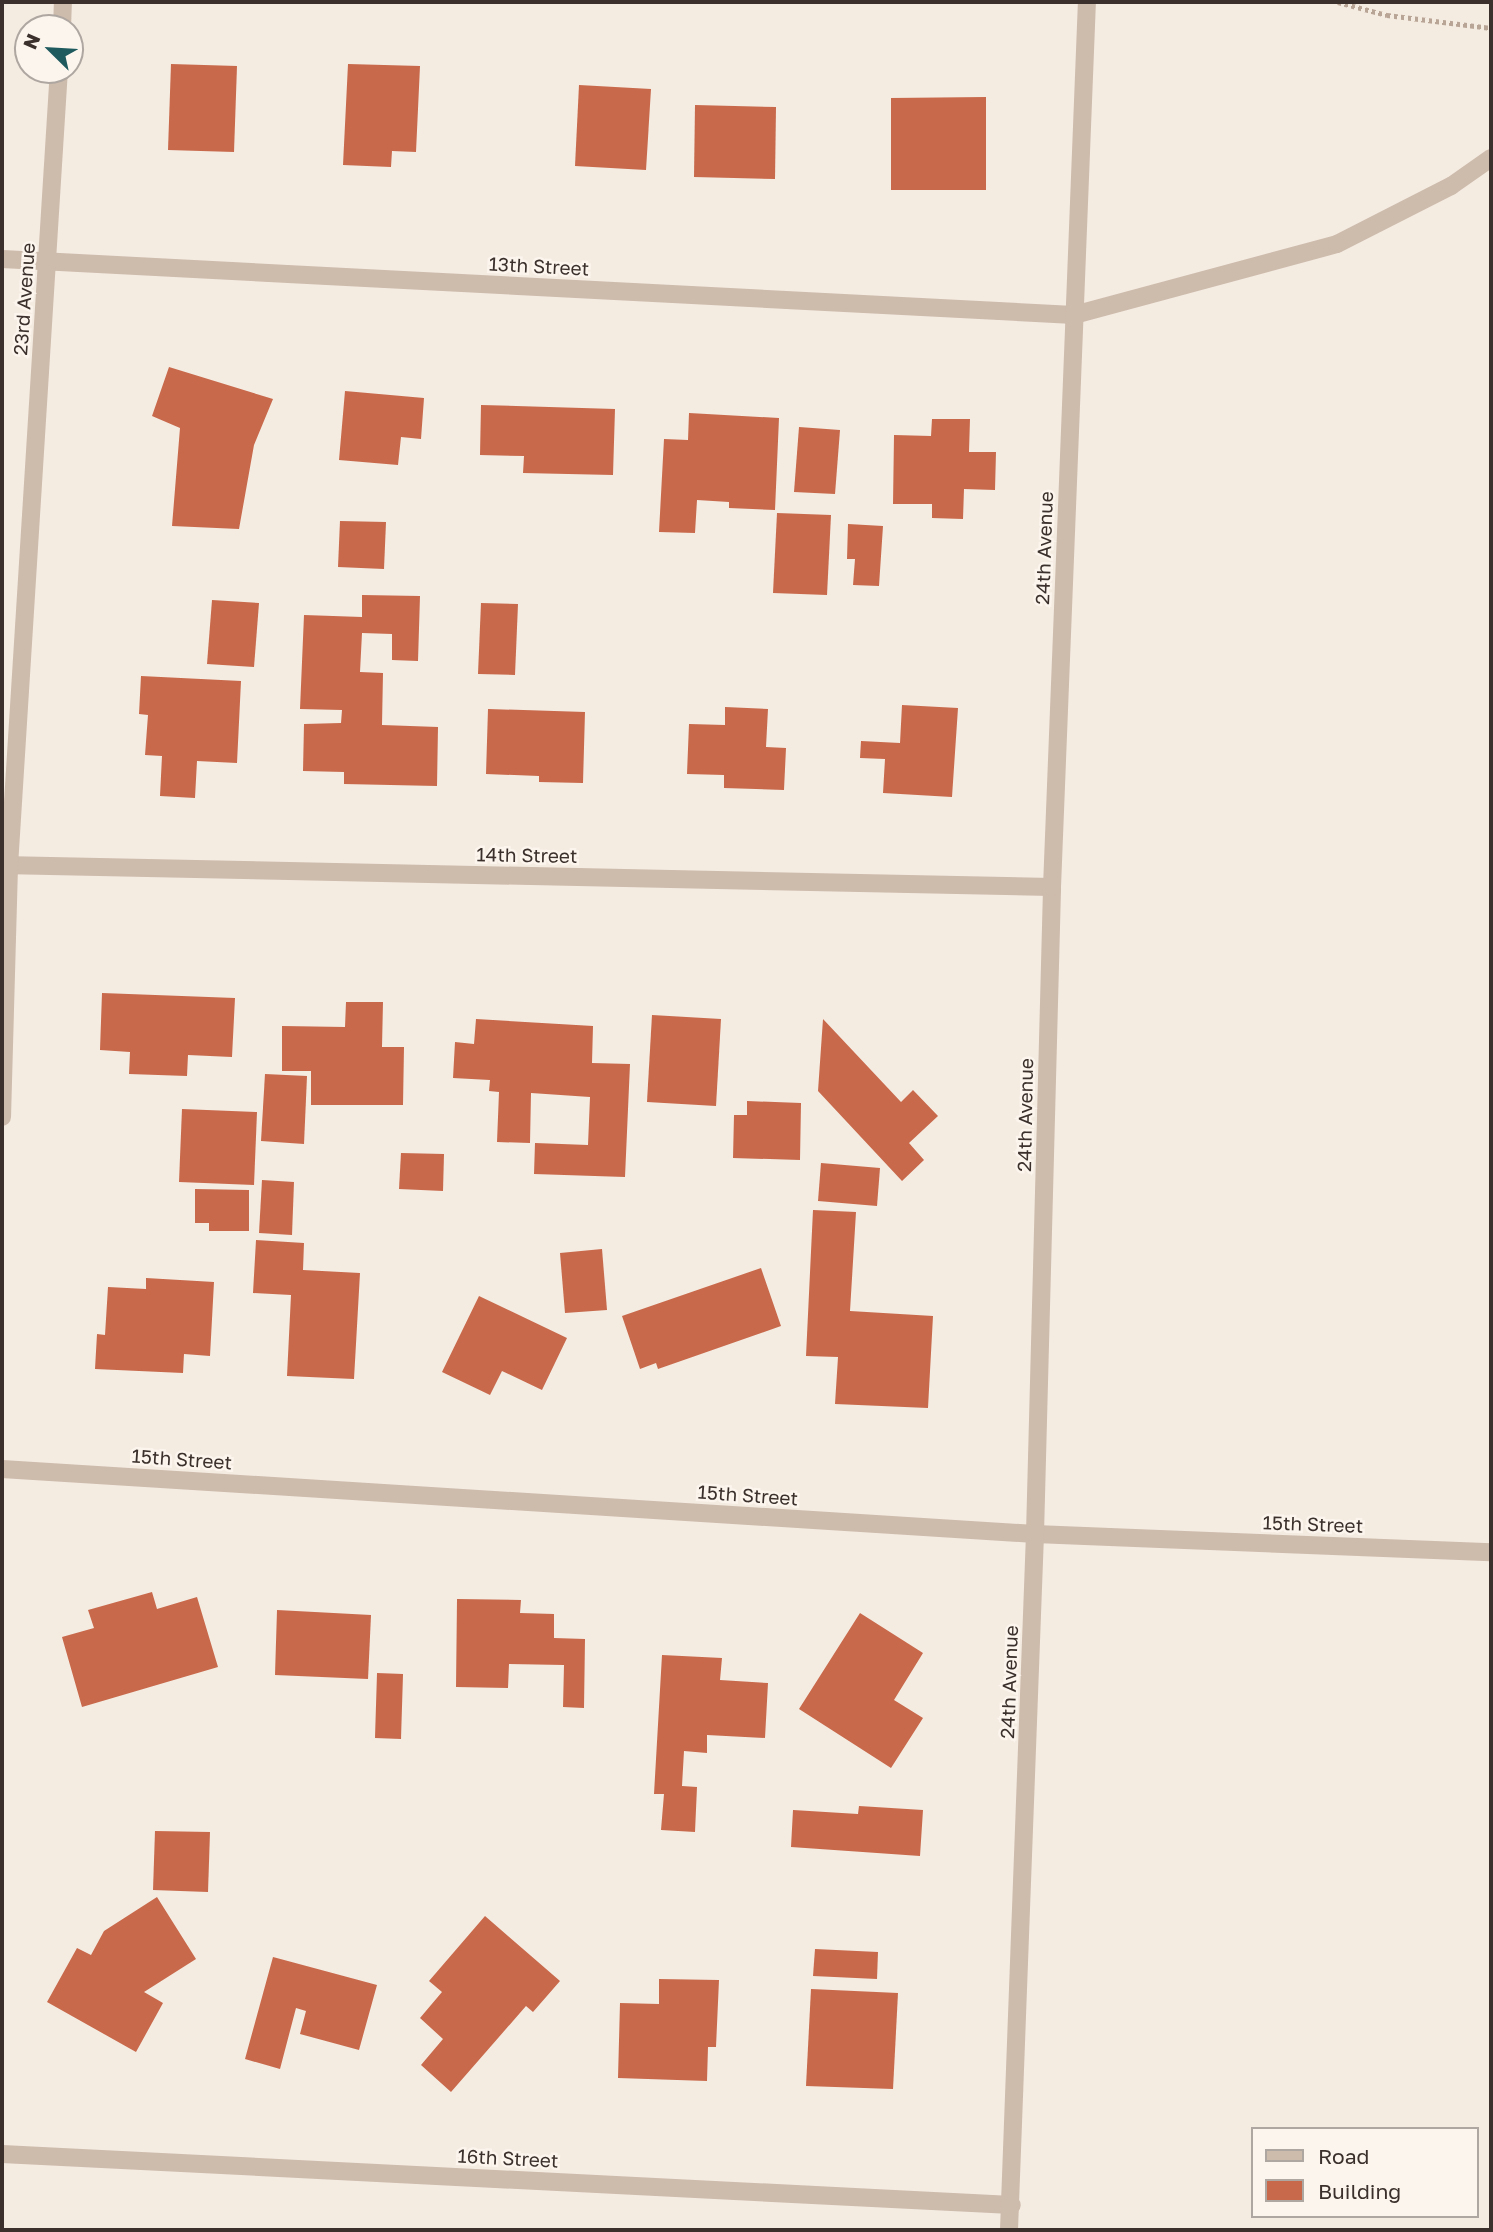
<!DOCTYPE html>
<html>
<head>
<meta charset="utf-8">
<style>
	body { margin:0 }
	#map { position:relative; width:1493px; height:2232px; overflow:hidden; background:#f4ebe1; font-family:"Golos Text",sans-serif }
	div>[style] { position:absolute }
	.building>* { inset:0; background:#c8694b }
	.path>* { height:4.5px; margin-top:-2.25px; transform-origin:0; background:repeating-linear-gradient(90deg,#b9a596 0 3.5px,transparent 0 7px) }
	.minor>* { height:18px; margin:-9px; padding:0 9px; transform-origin:9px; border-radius:9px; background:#cdbbac }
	span { translate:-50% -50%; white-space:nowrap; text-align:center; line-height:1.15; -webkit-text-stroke:5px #fbf5ee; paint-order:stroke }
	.street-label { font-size:19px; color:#3b302b }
	.frame { position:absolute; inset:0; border:4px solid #3b302b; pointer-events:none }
	.legend { position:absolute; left:1251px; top:2127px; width:228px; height:91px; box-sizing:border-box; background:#fbf5ee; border:2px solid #aea6a0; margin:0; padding:9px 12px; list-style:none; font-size:21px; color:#3b302b }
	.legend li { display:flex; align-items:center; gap:14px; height:35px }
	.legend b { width:35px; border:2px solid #aea6a0 }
	.north { position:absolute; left:14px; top:14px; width:70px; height:70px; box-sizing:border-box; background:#fbf5ee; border:2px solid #aea6a0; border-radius:50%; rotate:294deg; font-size:19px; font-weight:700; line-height:28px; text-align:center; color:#3b302b }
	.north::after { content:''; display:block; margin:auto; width:24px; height:32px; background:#1f5a5e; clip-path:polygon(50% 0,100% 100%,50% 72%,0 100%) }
</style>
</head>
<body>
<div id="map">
	<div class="building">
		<div style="clip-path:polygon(171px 64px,237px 66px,234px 152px,168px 150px)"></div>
		<div style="clip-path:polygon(348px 64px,420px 66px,416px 152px,392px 151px,391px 167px,343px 165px)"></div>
		<div style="clip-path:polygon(579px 85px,651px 89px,646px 170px,575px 166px)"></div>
		<div style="clip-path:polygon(986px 97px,986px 190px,891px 190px,891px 98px)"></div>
		<div style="clip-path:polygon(695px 105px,776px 107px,775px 179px,694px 177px)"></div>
		<div style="clip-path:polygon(169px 367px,273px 399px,254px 445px,239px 529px,172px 526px,180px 428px,152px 416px)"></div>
		<div style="clip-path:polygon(345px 391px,424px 398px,421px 439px,401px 437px,398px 465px,339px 460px)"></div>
		<div style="clip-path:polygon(481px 405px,615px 409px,613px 475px,523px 473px,524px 456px,480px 455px)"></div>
		<div style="clip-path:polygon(689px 413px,779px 418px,775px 510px,729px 508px,729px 502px,697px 500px,695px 533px,659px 532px,664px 439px,688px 440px)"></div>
		<div style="clip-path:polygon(932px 419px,970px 419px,969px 452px,996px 452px,995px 490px,964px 489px,963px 519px,932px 518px,932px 504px,893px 504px,894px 435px,931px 436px)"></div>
		<div style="clip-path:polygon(799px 427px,840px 430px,835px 494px,794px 492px)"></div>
		<div style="clip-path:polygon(777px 513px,831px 515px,827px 595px,773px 593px)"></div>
		<div style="clip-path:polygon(340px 521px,386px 522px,384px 569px,338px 567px)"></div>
		<div style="clip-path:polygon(848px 524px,883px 526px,879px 586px,853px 585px,855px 559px,847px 559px)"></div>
		<div style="clip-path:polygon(362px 595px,420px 596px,418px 661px,392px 660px,392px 634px,362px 633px,360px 672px,383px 673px,382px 725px,438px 727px,437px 786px,344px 784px,344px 772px,303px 771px,304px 724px,341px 723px,342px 710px,300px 709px,304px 615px,362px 617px)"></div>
		<div style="clip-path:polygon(212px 600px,259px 603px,254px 667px,207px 664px)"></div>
		<div style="clip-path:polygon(481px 603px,518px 604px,515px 675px,478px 674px)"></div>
		<div style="clip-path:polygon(141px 676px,241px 681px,237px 763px,197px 761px,195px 798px,160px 796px,162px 756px,145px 755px,148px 715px,139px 714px)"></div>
		<div style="clip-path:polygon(902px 705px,958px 708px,952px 797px,883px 793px,885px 759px,860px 758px,861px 741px,900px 743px)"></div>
		<div style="clip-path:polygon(725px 707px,768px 709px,766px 747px,786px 748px,784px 790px,724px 788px,724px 775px,687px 774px,689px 724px,725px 725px)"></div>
		<div style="clip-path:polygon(488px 709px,585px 712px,583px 783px,539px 782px,539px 776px,486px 774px)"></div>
		<div style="clip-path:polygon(102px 993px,235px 998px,232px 1057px,188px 1055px,187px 1076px,129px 1074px,130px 1052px,100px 1050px)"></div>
		<div style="clip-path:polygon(346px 1002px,383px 1002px,382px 1047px,404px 1047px,403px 1105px,311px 1105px,311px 1071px,282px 1071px,282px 1026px,345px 1027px)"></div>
		<div style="clip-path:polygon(652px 1015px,721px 1019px,716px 1106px,647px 1102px)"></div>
		<div style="clip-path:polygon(476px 1019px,593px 1026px,592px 1063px,630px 1064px,625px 1177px,534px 1174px,535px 1143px,588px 1145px,590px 1097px,531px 1093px,530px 1143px,497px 1142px,499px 1092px,489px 1091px,490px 1080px,453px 1078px,455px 1042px,474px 1044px)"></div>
		<div style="clip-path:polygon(823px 1019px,901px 1102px,913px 1090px,938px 1116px,909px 1143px,924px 1160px,902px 1181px,818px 1091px)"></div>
		<div style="clip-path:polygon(265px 1074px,307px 1076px,304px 1144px,261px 1141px)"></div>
		<div style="clip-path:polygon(747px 1101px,801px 1103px,800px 1160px,733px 1158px,734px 1115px,747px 1115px)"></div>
		<div style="clip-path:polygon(182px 1109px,257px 1112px,254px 1185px,179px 1182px)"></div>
		<div style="clip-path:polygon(401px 1153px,444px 1154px,443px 1191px,399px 1189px)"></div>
		<div style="clip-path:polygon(821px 1163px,880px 1168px,877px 1206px,818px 1201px)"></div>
		<div style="clip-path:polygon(262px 1180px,294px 1182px,292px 1235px,259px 1233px)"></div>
		<div style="clip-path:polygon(195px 1189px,249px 1190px,249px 1231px,209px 1231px,209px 1223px,195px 1223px)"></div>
		<div style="clip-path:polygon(813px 1210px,856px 1212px,850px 1311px,933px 1316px,928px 1408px,835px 1404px,838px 1357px,806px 1356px)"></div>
		<div style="clip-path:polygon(256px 1240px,304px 1243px,303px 1270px,360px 1273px,354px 1379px,287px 1376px,291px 1295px,253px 1293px)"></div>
		<div style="clip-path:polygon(602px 1249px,607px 1310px,565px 1313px,560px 1253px)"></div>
		<div style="clip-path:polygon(761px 1268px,781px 1326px,658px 1369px,656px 1363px,640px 1369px,622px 1316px)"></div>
		<div style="clip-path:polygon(146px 1278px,214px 1282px,210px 1356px,184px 1354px,183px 1373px,95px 1369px,97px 1334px,105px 1335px,108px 1287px,146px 1289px)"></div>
		<div style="clip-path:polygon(479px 1296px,567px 1338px,542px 1390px,502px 1371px,490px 1395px,442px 1372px)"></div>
		<div style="clip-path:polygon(152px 1592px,157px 1609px,197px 1597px,218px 1667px,82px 1707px,62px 1637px,94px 1628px,88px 1610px)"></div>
		<div style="clip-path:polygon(457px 1599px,521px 1600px,520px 1613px,554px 1614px,554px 1638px,585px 1639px,584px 1708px,563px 1707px,564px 1665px,509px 1664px,508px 1688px,456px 1687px)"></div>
		<div style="clip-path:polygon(277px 1610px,371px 1615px,368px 1679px,275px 1675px)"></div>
		<div style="clip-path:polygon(860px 1613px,923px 1653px,894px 1700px,923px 1718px,891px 1768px,799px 1709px)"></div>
		<div style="clip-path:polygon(662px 1655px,722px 1658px,720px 1680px,768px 1683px,765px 1738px,707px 1735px,707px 1753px,684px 1751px,682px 1786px,697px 1787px,695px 1832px,661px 1830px,664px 1794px,654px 1794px)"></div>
		<div style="clip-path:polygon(377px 1673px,403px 1674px,401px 1739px,375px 1738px)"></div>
		<div style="clip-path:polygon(859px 1806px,923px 1810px,920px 1856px,791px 1847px,793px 1810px,858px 1814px)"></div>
		<div style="clip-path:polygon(155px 1831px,210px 1832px,208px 1892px,153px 1890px)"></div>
		<div style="clip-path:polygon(157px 1897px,196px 1959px,144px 1992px,163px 2003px,136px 2052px,47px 2002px,77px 1948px,91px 1955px,104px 1931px)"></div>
		<div style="clip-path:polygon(485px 1916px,560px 1981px,533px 2012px,526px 2006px,451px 2092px,421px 2065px,443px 2039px,420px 2018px,442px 1992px,429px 1981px)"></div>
		<div style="clip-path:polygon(815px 1949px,878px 1952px,877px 1979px,813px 1976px)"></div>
		<div style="clip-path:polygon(273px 1957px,377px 1985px,359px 2050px,300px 2034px,306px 2011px,296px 2008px,280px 2069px,245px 2059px)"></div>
		<div style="clip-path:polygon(659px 1979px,719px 1980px,716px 2047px,708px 2047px,707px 2081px,618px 2078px,620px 2003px,659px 2004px)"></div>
		<div style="clip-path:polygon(811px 1989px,898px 1993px,893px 2089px,806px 2086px)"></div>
	</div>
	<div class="path">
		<div style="left:1338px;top:2px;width:51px;rotate:14.9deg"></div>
		<div style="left:1387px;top:15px;width:105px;rotate:7.1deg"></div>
	</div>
	<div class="minor">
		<div style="left:62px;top:28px;width:26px;rotate:-88deg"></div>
		<div style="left:2px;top:259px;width:1073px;rotate:2.99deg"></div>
		<div style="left:1074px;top:315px;width:272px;rotate:-15.1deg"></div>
		<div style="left:1337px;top:244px;width:128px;rotate:-27deg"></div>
		<div style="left:1451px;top:186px;width:49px;rotate:-35deg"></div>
		<div style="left:2px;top:865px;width:1050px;rotate:1.2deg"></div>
		<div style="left:2px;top:1117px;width:251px;rotate:-88.4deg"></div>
		<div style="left:9px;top:866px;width:798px;rotate:-86.41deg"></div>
		<div style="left:2px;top:1469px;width:1035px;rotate:3.6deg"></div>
		<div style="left:1035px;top:1534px;width:456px;rotate:2.3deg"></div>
		<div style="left:2px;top:2154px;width:1011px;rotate:2.89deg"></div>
		<div style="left:1009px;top:2230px;width:696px;rotate:-87.86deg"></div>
		<div style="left:1035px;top:1534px;width:647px;rotate:-88.49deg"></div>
		<div style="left:1052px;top:887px;width:886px;rotate:-87.74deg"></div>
	</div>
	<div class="street-label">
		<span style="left:539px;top:266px;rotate:3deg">13th Street</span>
		<span style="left:24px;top:299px;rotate:-86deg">23rd Avenue</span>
		<span style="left:1044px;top:548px;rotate:-88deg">24th Avenue</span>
		<span style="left:527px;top:855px;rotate:1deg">14th Street</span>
		<span style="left:1025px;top:1115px;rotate:-89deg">24th Avenue</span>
		<span style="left:182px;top:1459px;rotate:4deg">15th Street</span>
		<span style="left:748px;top:1495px;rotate:4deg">15th Street</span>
		<span style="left:1313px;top:1524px;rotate:2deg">15th Street</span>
		<span style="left:1009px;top:1682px;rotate:-88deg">24th Avenue</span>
		<span style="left:508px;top:2158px;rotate:3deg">16th Street</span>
	</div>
	<div class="frame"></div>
	<ul class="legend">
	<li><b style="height:9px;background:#cdbbac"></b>Road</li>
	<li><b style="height:19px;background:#c8694b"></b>Building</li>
	</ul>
	<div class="north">N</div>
</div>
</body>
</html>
